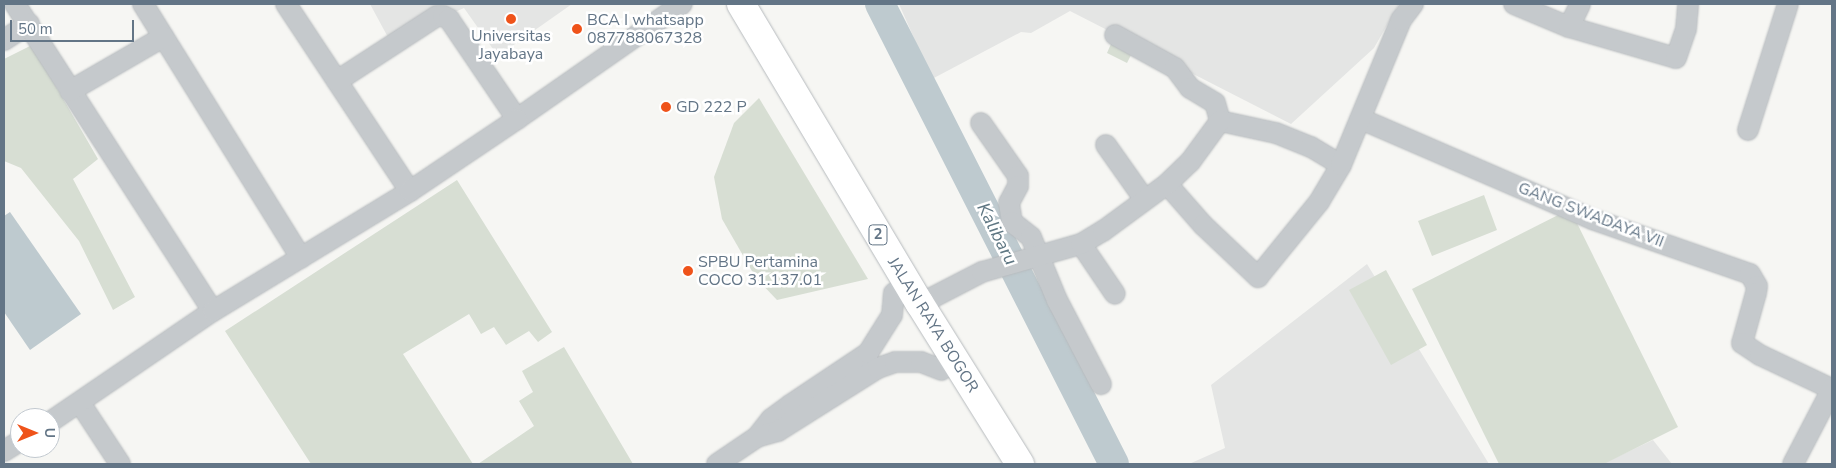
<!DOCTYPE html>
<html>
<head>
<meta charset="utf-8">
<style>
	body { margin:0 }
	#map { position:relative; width:1836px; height:468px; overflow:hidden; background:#f6f6f3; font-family:"Nunito Sans",sans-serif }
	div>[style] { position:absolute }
	.built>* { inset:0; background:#e4e5e4 }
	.green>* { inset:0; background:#d7ded3 }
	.water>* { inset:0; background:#becacf }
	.river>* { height:30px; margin:-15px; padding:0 15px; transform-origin:15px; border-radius:15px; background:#becacf }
	.roads { filter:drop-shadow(0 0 1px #b7bbbe) drop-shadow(0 0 1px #b7bbbe) }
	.minor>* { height:20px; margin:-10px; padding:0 10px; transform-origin:10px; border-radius:10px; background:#c5c9cc }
	.highway>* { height:28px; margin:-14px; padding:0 14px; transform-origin:14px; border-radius:14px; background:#fff }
	.dots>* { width:14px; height:14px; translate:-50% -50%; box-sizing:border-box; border:2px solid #fff; border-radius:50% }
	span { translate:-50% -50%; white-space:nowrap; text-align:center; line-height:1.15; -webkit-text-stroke:5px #fff; paint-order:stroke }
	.shield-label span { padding:1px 4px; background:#fff; border:1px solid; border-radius:4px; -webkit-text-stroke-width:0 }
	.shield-label { font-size:15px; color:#637586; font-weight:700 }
	.poi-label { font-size:16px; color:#637586 }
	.left { translate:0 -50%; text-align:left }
	.street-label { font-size:16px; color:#637586 }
	.water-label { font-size:18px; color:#5f7783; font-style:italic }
	.frame { position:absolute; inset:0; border:5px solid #637586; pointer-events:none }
	.north { position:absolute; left:10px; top:408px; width:50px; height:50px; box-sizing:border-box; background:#fff; border:1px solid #c1c8cf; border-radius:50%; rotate:90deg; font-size:14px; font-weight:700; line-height:20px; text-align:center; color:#637586 }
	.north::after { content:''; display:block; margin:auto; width:18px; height:22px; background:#ef531a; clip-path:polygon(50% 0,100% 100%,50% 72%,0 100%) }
	.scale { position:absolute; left:10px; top:20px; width:124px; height:22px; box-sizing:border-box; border:2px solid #637586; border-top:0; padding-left:6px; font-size:15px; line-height:18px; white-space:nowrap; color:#637586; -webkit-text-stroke:4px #fff; paint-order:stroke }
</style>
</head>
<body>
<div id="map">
	<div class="built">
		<div style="clip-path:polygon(370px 4px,572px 4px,498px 56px,464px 8px,390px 41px)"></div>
		<div style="clip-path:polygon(899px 4px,1399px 4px,1374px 48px,1291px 124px,1070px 11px,1031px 33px,1021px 32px,932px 79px)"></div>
		<div style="clip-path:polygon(1367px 264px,1489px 464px,1189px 464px,1225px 448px,1211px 385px)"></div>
		<div style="clip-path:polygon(1653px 440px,1672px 464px,1602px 464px)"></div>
	</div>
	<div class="green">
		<div style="clip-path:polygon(1114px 37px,1135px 47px,1127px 63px,1107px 53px)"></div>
		<div style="clip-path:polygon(32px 45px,98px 159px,73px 179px,135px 297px,113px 310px,79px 241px,21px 168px,4px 161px,4px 59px)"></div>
		<div style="clip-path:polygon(759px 98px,868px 279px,777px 300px,756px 278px,722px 219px,714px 177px,734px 123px)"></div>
		<div style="clip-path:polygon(457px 180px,552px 332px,538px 342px,529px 331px,506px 345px,494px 327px,481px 334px,469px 314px,403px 354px,473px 464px,311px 464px,225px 331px)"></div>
		<div style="clip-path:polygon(1484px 195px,1497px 230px,1432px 256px,1418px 221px)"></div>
		<div style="clip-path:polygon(1570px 209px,1678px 427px,1604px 464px,1499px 464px,1412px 289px)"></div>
		<div style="clip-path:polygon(1386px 270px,1427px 345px,1391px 365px,1349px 290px)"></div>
		<div style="clip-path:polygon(564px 347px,633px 464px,478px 464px,534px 426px,519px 401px,533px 392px,522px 371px)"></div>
	</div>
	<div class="water">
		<div style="clip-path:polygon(10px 212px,81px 314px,30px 350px,4px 312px,4px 216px)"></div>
	</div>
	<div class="river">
		<div style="left:880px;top:4px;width:516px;rotate:63.04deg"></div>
	</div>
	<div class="roads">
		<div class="minor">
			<div style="left:15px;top:4px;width:365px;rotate:57.2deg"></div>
			<div style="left:143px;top:4px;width:299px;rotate:58.1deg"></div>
			<div style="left:286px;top:4px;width:224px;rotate:56.5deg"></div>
			<div style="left:1514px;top:4px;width:60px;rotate:22.7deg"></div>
			<div style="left:1569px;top:27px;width:111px;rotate:16.2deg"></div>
			<div style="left:1676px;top:58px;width:31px;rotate:-71deg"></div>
			<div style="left:1686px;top:29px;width:25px;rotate:-85deg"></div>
			<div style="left:1569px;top:27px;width:25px;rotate:-64deg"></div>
			<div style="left:1115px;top:35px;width:68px;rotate:28.8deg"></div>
			<div style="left:1175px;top:68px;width:25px;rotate:53deg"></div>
			<div style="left:1190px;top:88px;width:29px;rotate:31deg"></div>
			<div style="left:1215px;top:103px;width:19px;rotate:74deg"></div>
			<div style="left:4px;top:40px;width:30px;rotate:-33deg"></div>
			<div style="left:337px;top:81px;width:119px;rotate:-33deg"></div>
			<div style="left:437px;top:16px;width:6px"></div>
			<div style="left:443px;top:16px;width:7px;rotate:27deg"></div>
			<div style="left:449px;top:19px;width:121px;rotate:55.8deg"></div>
			<div style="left:517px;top:119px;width:201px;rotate:-34.9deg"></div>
			<div style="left:70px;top:91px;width:108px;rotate:-30.1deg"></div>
			<div style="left:1361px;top:119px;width:252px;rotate:23.4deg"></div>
			<div style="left:1592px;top:219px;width:167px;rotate:19.2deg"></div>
			<div style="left:1750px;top:274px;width:14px;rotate:60deg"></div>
			<div style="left:1757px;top:286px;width:7px;rotate:98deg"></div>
			<div style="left:1756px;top:293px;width:52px;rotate:105.6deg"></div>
			<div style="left:1742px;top:343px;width:22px;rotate:34deg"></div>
			<div style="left:1760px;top:355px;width:80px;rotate:25.3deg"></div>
			<div style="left:1220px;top:121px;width:57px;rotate:12.1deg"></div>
			<div style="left:1276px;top:133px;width:38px;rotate:22deg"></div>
			<div style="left:1311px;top:147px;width:35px;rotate:31deg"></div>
			<div style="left:981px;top:123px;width:65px;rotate:55.1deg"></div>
			<div style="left:1018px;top:176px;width:10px;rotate:90deg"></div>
			<div style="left:1018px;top:186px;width:19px;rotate:118deg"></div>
			<div style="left:1009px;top:203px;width:19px;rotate:81deg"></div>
			<div style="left:1012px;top:222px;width:24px;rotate:38deg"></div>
			<div style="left:1031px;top:237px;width:68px;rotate:67.6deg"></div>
			<div style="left:1057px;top:300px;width:95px;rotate:62.4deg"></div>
			<div style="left:1748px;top:130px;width:132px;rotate:-72.4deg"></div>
			<div style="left:1106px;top:145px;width:67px;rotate:54.7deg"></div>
			<div style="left:1167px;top:184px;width:55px;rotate:48.7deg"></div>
			<div style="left:1203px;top:225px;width:76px;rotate:43.4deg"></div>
			<div style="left:1258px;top:277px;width:97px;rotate:-50.9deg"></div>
			<div style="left:1319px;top:202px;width:43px;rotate:-59.3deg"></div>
			<div style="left:1341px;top:165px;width:157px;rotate:-67.5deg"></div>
			<div style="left:1401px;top:20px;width:20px;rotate:-53deg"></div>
			<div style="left:1081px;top:244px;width:60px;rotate:55.8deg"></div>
			<div style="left:920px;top:304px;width:70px;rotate:-27.3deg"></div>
			<div style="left:982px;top:272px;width:103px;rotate:-15.8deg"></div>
			<div style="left:1081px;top:244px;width:26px;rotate:-31deg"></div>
			<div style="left:1103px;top:231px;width:79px;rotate:-36.3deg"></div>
			<div style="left:1167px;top:184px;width:32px;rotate:-44deg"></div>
			<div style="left:1190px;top:162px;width:51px;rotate:-53.8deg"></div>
			<div style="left:80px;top:403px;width:73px;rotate:56.7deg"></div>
			<div style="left:50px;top:422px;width:197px;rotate:-34.3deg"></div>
			<div style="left:213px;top:311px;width:231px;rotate:-31.3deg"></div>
			<div style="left:410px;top:191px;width:129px;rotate:-33.9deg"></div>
			<div style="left:757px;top:437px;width:23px;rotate:-52deg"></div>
			<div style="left:771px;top:419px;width:24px;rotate:-36deg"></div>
			<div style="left:790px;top:405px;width:94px;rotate:-33.7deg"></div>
			<div style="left:868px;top:353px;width:45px;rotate:-57.7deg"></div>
			<div style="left:892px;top:315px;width:22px;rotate:-85deg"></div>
			<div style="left:4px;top:451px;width:19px;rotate:-32deg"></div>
			<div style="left:717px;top:464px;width:48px;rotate:-34deg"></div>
			<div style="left:757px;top:437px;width:22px;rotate:-16deg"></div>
			<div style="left:778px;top:431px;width:118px;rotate:-32.2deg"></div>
			<div style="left:878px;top:368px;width:18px;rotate:-19deg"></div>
			<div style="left:895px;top:362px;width:26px"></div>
			<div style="left:921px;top:362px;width:22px;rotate:21deg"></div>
			<div style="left:1793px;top:464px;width:85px;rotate:-62.5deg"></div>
		</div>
		<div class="highway">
			<div style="left:741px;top:4px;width:349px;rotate:59.2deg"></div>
			<div style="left:920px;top:304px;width:189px;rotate:58deg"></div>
		</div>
	</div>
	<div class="dots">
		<div style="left:511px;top:19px;background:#ef531a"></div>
		<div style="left:577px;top:29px;background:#ef531a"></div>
		<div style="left:666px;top:107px;background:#ef531a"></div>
		<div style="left:688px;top:271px;background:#ef531a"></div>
	</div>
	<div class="shield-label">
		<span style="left:878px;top:235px">2</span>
	</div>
	<div class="poi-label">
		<span class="left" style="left:587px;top:29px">BCA I whatsapp<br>087788067328</span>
		<span style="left:511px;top:45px">Universitas<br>Jayabaya</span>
		<span class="left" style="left:676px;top:107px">GD 222 P</span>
		<span class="left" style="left:698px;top:271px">SPBU Pertamina<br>COCO 31.137.01</span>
	</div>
	<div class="street-label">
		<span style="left:1591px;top:215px;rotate:21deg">GANG SWADAYA VII</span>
		<span style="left:933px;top:325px;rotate:58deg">JALAN RAYA BOGOR</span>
	</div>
	<div class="water-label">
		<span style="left:997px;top:234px;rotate:63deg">Kalibaru</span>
	</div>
	<div class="frame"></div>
	<div class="north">U</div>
	<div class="scale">50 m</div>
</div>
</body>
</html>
